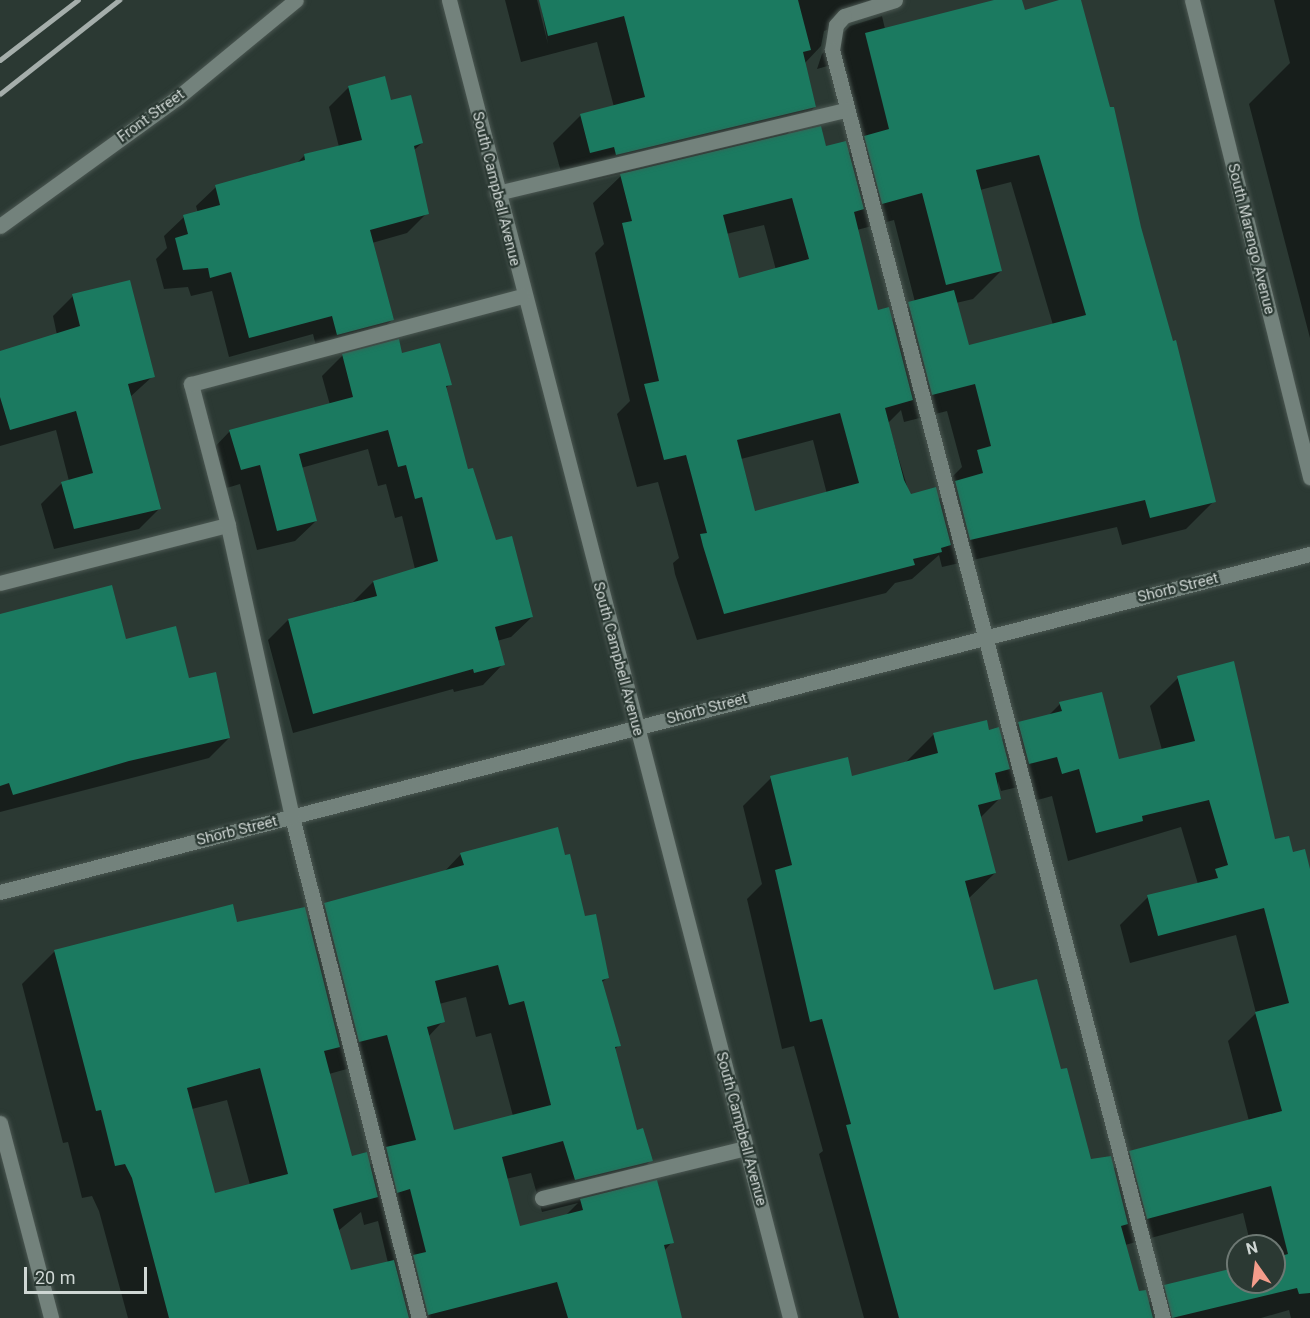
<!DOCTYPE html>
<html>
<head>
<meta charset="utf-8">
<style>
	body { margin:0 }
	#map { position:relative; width:1310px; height:1318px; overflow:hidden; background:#2b3933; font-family:Roboto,sans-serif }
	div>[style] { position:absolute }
	.shadow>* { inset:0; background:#0007 }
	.building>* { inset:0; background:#1b7a60 }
	.roads { filter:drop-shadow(0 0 2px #4b5752) drop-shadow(0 0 2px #4b5752) }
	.minor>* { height:15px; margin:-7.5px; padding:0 7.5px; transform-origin:7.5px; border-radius:7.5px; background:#73827c }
	.rail>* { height:4.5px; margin:-2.25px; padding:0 2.25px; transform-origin:2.25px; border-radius:2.25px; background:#a5aeab }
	span { translate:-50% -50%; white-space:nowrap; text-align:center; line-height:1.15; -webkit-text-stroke:4.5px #2b3933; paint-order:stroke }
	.street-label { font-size:15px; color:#cfd7d4 }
	.north { position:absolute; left:1226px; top:1234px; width:60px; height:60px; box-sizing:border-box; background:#2b3933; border:2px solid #6d7873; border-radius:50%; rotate:346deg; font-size:16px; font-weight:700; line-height:24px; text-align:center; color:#cfd7d4 }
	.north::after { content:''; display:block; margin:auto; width:21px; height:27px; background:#f49d8b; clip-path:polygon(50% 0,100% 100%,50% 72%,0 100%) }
	.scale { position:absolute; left:24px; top:1267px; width:123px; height:27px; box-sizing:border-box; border:3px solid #cfd7d4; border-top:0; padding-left:8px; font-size:18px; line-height:21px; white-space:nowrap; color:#cfd7d4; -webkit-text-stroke:4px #2b3933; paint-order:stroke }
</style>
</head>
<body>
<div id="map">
	<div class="shadow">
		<div style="clip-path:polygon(evenodd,505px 0,537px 0,548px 44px,540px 0,871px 0,849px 22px,824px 31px,821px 46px,804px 64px,815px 107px,785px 136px,848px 154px,859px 143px,838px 63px,817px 69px,822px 54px,850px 26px,882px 16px,885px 29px,999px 0,1020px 0,1023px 11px,1079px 0,1214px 501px,1186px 529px,1122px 545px,1117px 527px,942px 567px,939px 555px,912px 579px,895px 583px,886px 593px,697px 640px,675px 574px,673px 563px,679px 558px,658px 482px,637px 487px,617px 414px,630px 401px,595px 253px,604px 244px,593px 203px,624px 173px,589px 181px,587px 173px,563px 179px,553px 143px,581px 115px,614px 107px,597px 42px,521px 62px,505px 0,1011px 182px,1053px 325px,968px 347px,956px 303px,973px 299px,1001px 271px,980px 190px,1011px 182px,505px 0,894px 220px,915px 302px,891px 321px,877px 312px,857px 230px,894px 220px,505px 0,764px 225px,776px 270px,738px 280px,726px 234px,764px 225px,505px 0,901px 410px,904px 422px,947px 411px,962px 467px,950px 479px,952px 486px,938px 500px,910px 496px,888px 423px,901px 410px,505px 0,813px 440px,827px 494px,754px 513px,741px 459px,813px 440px)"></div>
		<div style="clip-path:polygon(1274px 0,1310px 0,1310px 338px,1249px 104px,1290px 63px)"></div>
		<div style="clip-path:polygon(349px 87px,390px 102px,422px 143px,413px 151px,427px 213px,407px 233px,372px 243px,392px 320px,372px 339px,318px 354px,313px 334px,229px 357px,212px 291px,191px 296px,188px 287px,164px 289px,156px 259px,167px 248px,164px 236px,184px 217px,198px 213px,196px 206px,216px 187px,295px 165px,305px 155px,339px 147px,329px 107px)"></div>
		<div style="clip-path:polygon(73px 296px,153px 376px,130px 397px,159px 509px,139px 529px,54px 549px,41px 504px,62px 483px,69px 481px,56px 430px,0 446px,0 352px,57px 335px,53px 316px)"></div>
		<div style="clip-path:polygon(343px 355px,401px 355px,450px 384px,445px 389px,466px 471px,495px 542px,532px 617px,511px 637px,497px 641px,503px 664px,483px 685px,454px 692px,453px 689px,293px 733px,268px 640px,288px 620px,353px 602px,373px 582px,415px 569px,402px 516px,395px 518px,386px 484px,378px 486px,368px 449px,301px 468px,316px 521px,295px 541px,257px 550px,240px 484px,220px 490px,210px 452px,230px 431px,330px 405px,322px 376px)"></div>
		<div style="clip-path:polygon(0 615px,125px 641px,188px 680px,229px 738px,209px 758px,0 812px)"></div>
		<div style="clip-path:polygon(evenodd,1178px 678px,1274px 841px,1310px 874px,1310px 1318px,1291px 1318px,1289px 1310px,1261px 1318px,864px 1318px,819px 1154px,823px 1151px,794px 1046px,782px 1049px,747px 899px,762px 884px,743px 806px,771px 778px,851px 778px,906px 762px,934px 734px,988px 731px,1001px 741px,1018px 724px,1047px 717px,1060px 704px,1118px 760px,1162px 750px,1150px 706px,1178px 678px,998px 781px,1001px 791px,1030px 784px,1034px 801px,1052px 796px,1068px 861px,1181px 827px,1198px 884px,1148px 897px,1120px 925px,1130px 963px,1236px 935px,1256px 1013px,1228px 1041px,1249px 1121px,1130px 1152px,1113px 1169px,1090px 1161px,1060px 1071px,993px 992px,968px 899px,995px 873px,980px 818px,999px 799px,998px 781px,1178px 678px,1243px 1213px,1251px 1246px,1274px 1246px,1274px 1282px,1238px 1282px,1238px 1268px,1165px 1286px,1148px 1304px,1138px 1293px,1125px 1245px,1243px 1213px)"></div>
		<div style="clip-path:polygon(evenodd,461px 854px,584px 918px,607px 978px,601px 983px,619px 1045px,614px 1050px,636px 1132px,651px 1160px,621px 1190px,672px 1242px,664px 1251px,681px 1318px,128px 1318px,99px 1211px,92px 1196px,82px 1198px,68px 1142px,63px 1143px,22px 984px,55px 951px,236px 924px,307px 921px,325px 904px,444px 872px,461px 854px,466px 997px,476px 1037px,491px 1033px,513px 1116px,453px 1132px,428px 1037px,443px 1021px,439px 1004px,466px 997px,461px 854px,354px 1067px,379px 1156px,369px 1166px,351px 1158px,329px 1074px,354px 1067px,461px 854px,227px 1100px,250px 1185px,214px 1194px,192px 1109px,227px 1100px,461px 854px,531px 1173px,542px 1212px,578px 1203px,565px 1216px,519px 1228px,506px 1179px,531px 1173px,461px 854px,361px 1212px,364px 1225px,378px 1221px,388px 1263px,350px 1272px,338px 1231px,361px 1212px)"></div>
	</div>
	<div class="building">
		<div style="clip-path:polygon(539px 0,798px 0,811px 50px,803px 52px,816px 107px,616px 155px,614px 147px,590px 153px,580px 114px,645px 97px,624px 16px,548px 36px)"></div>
		<div style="clip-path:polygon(994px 0,1022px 0,1025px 10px,1059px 0,1081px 0,1110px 107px,1114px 107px,1141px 227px,1173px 341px,1176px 340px,1216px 502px,1150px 518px,1145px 500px,970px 540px,955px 481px,983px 473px,977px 450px,991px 446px,975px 384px,932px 395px,908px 302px,954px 290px,969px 345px,1086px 315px,1039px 155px,976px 170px,1002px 271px,946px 285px,922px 193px,882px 204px,864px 136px,889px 129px,865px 33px)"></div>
		<div style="clip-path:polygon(385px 76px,391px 100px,411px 95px,423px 143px,414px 146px,429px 214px,370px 230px,394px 320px,337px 335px,332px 316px,249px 338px,231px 272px,210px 278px,208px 268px,183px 270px,175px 238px,188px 234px,183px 215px,220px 205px,215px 185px,305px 160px,304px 154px,362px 140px,348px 86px)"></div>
		<div style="clip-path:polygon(evenodd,821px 126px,826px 146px,846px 141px,864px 209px,854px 212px,878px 310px,889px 307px,913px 400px,885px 408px,904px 480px,911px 494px,936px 487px,951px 545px,941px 548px,942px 552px,913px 559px,915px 565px,724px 614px,703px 546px,700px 534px,707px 533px,686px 455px,664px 460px,644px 384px,659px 381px,622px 223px,632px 221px,620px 174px,821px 126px,792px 198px,809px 259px,739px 278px,723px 215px,792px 198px,821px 126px,840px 413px,859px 483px,755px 511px,737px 440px,840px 413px)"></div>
		<div style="clip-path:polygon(130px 280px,155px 377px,128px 384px,161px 509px,74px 529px,61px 482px,93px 473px,76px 411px,10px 430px,0 397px,0 351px,80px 326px,72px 294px)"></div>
		<div style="clip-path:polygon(399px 339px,402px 353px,440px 343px,452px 385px,446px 386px,468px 469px,473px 468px,496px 540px,512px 536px,533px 617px,495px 627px,505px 665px,474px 673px,473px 669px,313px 714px,288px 619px,377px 596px,373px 581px,438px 561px,422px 497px,415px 499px,406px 465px,398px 467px,388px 430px,299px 454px,317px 521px,277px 531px,260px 465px,241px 470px,229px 430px,353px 397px,342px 354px)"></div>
		<div style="clip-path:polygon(112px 585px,126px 639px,176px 626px,189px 678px,216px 672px,230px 738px,129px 761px,13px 795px,9px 783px,0 786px,0 614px)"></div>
		<div style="clip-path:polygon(1234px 661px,1275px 839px,1289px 836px,1293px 852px,1305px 849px,1310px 869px,1310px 1293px,1299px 1294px,1297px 1288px,1172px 1318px,1164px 1285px,1238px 1267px,1238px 1282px,1274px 1282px,1274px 1258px,1288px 1254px,1271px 1186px,1147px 1219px,1129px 1151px,1282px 1111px,1255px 1012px,1289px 1003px,1264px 908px,1158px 936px,1147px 895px,1218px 878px,1215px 869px,1228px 865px,1209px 800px,1142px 816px,1143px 821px,1096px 833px,1079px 769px,1062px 774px,1057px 757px,1029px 764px,1018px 722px,1062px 711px,1059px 702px,1102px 692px,1119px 759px,1195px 741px,1177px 676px)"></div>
		<div style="clip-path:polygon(987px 720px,989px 730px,999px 727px,1010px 769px,995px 773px,1001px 799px,978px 805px,996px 873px,965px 881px,994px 990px,1037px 979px,1061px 1069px,1067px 1068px,1091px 1159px,1111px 1156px,1128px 1224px,1121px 1226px,1139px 1291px,1146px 1290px,1153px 1318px,899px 1318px,846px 1125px,851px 1124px,822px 1019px,810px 1022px,775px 870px,792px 865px,770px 776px,848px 757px,852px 776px,938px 753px,933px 733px)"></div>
		<div style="clip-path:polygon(evenodd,558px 827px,565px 855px,570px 854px,585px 916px,596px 914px,609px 978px,602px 980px,621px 1046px,615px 1047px,637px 1130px,643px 1128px,653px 1161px,575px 1180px,563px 1141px,502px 1157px,520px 1226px,583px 1210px,580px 1199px,657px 1180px,674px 1243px,664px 1245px,682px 1318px,568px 1318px,557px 1282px,428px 1315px,413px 1255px,426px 1252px,410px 1189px,397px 1193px,386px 1147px,416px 1140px,387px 1035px,359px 1042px,324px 903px,464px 865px,460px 853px,558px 827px,498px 965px,509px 1005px,524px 1001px,551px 1105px,454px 1130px,427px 1027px,445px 1022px,435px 981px,498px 965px)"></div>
		<div style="clip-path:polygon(evenodd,233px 904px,237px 922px,305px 907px,340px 1047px,324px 1051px,352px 1156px,367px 1152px,378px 1197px,333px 1209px,351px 1270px,394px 1260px,409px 1318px,169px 1318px,132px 1178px,125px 1164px,115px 1166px,101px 1110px,96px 1111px,54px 950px,233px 904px,260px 1068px,288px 1174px,215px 1193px,187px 1088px,260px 1068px)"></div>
	</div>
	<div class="roads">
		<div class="minor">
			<div style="left:449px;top:0;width:1361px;rotate:75.49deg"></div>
			<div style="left:895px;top:0;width:53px;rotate:162.6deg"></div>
			<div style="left:844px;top:16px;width:12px;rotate:132deg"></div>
			<div style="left:836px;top:25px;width:25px;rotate:99deg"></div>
			<div style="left:832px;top:50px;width:1310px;rotate:75.37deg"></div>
			<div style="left:1192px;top:0;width:492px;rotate:76.1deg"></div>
			<div style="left:497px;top:193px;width:359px;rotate:-13.4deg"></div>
			<div style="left:0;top:226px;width:218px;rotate:-35.9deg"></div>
			<div style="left:177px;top:98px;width:154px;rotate:-39.5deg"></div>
			<div style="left:0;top:583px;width:235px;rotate:-14.3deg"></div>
			<div style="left:0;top:892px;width:1353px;rotate:-14.47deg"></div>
			<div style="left:0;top:1123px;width:202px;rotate:75.3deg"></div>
			<div style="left:542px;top:1198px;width:210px;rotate:-13.8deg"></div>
			<div style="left:419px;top:1318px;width:517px;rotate:-104.22deg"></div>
			<div style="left:292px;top:817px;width:299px;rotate:-102.4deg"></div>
			<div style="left:228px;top:525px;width:146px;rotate:-104.7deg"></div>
			<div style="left:191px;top:384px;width:342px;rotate:-14.9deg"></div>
		</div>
	</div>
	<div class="rail">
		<div style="left:0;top:60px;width:98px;rotate:-37.6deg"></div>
		<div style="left:0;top:94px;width:152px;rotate:-38.3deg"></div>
	</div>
	<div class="street-label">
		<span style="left:151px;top:116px;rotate:-36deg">Front Street</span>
		<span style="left:496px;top:189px;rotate:76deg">South Campbell Avenue</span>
		<span style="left:1251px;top:239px;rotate:76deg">South Marengo Avenue</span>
		<span style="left:1178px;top:588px;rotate:-14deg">Shorb Street</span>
		<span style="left:618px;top:659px;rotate:75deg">South Campbell Avenue</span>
		<span style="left:707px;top:709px;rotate:-15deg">Shorb Street</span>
		<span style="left:237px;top:831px;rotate:-14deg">Shorb Street</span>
		<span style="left:741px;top:1129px;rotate:75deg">South Campbell Avenue</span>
	</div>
	<div class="north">N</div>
	<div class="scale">20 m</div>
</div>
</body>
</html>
